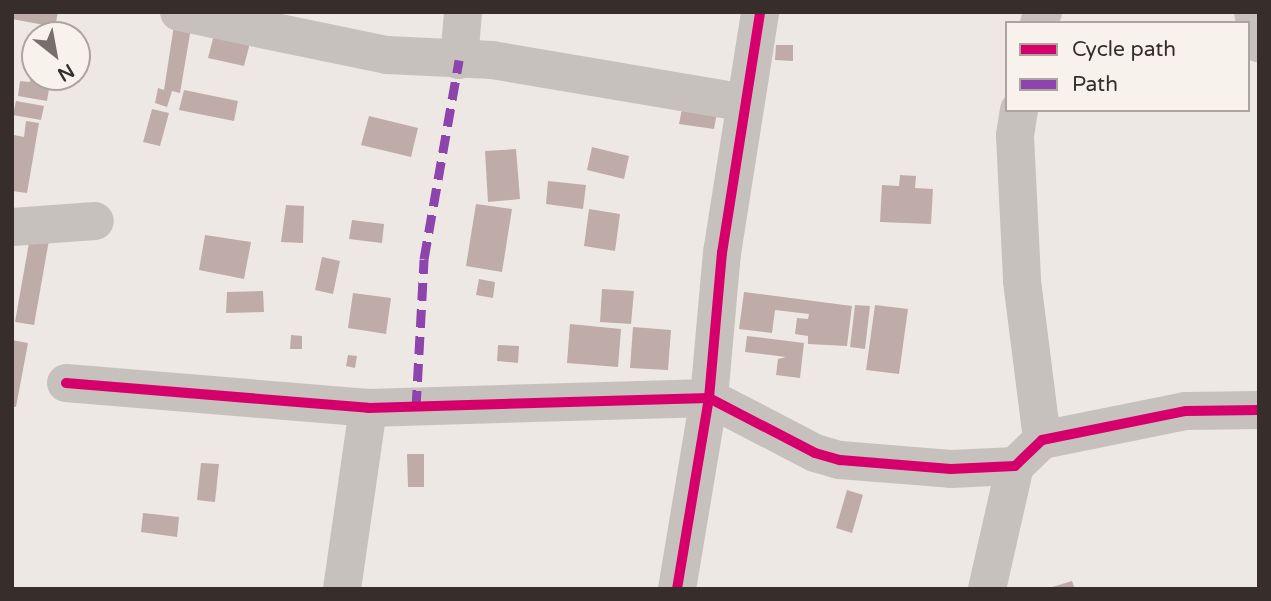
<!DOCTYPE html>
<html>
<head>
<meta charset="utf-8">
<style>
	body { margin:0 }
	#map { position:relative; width:1271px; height:601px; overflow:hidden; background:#eee8e4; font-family:"Varela Round",sans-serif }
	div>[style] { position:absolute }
	.building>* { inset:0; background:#bfaca8 }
	.minor>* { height:38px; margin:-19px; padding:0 19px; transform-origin:19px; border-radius:19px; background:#c7c1bd }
	.quiet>* { height:9px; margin-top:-4.5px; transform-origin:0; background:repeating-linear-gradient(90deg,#8e44ad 0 18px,transparent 0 27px) }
	.cycleway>* { height:10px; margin:-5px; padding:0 5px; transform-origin:5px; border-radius:5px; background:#d6006c }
	span { translate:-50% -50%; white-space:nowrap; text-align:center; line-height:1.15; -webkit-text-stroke:5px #f8f2ed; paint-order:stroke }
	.frame { position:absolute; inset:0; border:14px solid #372e2b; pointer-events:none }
	.legend { position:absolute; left:1005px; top:21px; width:245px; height:91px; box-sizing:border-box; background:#f8f2ed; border:2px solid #aba49f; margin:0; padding:9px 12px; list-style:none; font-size:21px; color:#372e2b }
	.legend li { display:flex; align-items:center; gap:14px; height:35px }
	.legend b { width:35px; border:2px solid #aba49f }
	.north { position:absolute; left:21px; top:21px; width:70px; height:70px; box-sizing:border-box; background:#f8f2ed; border:2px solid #aba49f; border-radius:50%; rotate:149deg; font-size:19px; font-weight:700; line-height:28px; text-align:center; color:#372e2b }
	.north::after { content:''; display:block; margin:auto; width:24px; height:32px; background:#776f6c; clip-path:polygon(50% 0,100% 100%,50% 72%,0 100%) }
</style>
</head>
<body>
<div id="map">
	<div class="building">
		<div style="clip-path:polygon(12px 12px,58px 12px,55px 27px,12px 19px)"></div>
		<div style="clip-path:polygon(174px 25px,191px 28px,180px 93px,172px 91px,167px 107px,155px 103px,158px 88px,164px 90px)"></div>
		<div style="clip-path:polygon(215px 31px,251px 39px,244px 66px,208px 58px)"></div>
		<div style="clip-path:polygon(776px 45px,793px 45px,793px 61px,775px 60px)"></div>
		<div style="clip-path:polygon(32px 69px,35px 77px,51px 77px,47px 101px,18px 96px,20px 81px,30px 82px)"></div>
		<div style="clip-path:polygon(184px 90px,238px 101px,234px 121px,179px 110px)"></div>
		<div style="clip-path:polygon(16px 101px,44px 106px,41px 120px,13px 115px)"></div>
		<div style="clip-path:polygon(152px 109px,169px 113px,160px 146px,143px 142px)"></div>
		<div style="clip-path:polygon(682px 109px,717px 113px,714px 129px,679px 124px)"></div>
		<div style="clip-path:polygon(369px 116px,418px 128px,411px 157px,361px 145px)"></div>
		<div style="clip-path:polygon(26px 121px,39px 123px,27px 193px,12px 191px,14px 135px,24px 137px)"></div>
		<div style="clip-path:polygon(592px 147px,629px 156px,624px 179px,587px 170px)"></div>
		<div style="clip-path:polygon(516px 149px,520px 199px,488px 202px,485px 151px)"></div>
		<div style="clip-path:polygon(900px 175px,916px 176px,915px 188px,933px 189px,931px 224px,880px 222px,882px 185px,899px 186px)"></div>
		<div style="clip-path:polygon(548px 181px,586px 185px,583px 209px,546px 204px)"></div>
		<div style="clip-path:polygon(476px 204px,512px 209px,502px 272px,466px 266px)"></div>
		<div style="clip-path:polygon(286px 205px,304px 206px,303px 243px,281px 242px)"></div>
		<div style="clip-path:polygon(589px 209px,620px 214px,615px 251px,584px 246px)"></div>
		<div style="clip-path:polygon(352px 220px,384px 224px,382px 243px,349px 239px)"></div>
		<div style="clip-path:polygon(205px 235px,251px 242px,244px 279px,199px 270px)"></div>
		<div style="clip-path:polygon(30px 237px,49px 240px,34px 325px,15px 322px)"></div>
		<div style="clip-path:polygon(322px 257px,340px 261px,333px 294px,315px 290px)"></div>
		<div style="clip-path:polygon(479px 279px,495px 282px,493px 298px,476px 295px)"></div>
		<div style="clip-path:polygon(602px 289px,634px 291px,631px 324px,600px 322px)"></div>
		<div style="clip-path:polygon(263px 291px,264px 312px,226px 313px,227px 292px)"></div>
		<div style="clip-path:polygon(744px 292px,852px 306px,847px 346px,808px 344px,808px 336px,795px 334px,797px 318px,808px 319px,809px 314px,775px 310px,772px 333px,739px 329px)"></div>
		<div style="clip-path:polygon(353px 293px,391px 298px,386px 334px,348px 328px)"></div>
		<div style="clip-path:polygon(855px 305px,870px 306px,865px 349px,850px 347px)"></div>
		<div style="clip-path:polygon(875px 305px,908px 309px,899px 374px,866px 370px)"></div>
		<div style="clip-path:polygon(570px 324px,621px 329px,618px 367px,567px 363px)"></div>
		<div style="clip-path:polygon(633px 327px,671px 330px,668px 370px,630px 368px)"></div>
		<div style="clip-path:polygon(291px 335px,302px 336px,302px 349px,290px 349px)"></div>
		<div style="clip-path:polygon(747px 336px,804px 343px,800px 378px,776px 375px,778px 359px,786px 357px,745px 352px)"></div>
		<div style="clip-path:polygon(12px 340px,28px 343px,16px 407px,12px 406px)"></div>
		<div style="clip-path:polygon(498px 345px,519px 346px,518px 363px,497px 361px)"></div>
		<div style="clip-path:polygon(348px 355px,357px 356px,355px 368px,346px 366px)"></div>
		<div style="clip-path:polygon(407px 454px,424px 454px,424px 487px,408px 487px)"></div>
		<div style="clip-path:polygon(201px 463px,219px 464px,215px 502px,197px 500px)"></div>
		<div style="clip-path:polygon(847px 490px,863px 495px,852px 533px,836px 528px)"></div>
		<div style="clip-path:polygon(143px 513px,179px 517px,177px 537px,141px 532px)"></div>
		<div style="clip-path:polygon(1072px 581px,1075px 589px,1049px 589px,1049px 588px)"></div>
	</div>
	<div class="minor">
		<div style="left:179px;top:12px;width:212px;rotate:11.7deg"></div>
		<div style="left:387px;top:55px;width:105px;rotate:2.7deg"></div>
		<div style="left:492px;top:60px;width:257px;rotate:9.6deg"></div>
		<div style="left:1253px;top:12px;width:32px;rotate:79deg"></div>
		<div style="left:1039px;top:23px;width:12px;rotate:-70deg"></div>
		<div style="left:459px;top:60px;width:48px;rotate:-85.2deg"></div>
		<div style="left:1019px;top:110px;width:26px;rotate:99deg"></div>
		<div style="left:1015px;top:136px;width:145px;rotate:87.2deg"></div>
		<div style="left:1022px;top:281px;width:160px;rotate:82.8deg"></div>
		<div style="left:12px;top:227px;width:83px;rotate:-4.1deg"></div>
		<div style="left:66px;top:383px;width:303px;rotate:4.7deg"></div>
		<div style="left:368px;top:408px;width:341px;rotate:-1.7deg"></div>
		<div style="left:709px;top:398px;width:119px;rotate:27.4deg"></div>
		<div style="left:815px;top:453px;width:26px;rotate:16deg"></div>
		<div style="left:840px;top:460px;width:111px;rotate:4.6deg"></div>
		<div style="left:951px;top:469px;width:64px;rotate:-2.7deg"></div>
		<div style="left:1015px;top:466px;width:37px;rotate:-44deg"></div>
		<div style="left:1042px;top:440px;width:147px;rotate:-11.4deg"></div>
		<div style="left:1186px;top:411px;width:73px;rotate:-0.8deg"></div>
		<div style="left:342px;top:589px;width:183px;rotate:-81.8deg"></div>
		<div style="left:677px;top:589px;width:194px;rotate:-80.5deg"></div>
		<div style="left:709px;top:398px;width:146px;rotate:-84.9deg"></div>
		<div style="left:722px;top:253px;width:244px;rotate:-81deg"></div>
		<div style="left:987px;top:589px;width:126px;rotate:-77.2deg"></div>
	</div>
	<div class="quiet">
		<div style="left:416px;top:408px;width:149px;rotate:-86.9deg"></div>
		<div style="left:424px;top:259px;width:202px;rotate:-80deg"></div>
	</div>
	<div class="cycleway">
		<div style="left:66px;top:383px;width:303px;rotate:4.7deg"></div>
		<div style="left:368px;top:408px;width:341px;rotate:-1.7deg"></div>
		<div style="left:709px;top:398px;width:119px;rotate:27.4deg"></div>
		<div style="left:815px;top:453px;width:26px;rotate:16deg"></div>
		<div style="left:840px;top:460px;width:111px;rotate:4.6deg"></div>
		<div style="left:951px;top:469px;width:64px;rotate:-2.7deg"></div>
		<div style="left:1015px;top:466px;width:37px;rotate:-44deg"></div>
		<div style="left:1042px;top:440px;width:147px;rotate:-11.4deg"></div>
		<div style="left:1186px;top:411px;width:73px;rotate:-0.8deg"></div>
		<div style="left:677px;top:589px;width:194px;rotate:-80.5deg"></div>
		<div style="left:709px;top:398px;width:146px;rotate:-84.9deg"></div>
		<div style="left:722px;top:253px;width:244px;rotate:-81deg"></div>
	</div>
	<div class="frame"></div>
	<ul class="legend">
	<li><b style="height:9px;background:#d6006c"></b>Cycle path</li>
	<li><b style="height:9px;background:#8e44ad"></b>Path</li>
	</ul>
	<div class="north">N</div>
</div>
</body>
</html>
